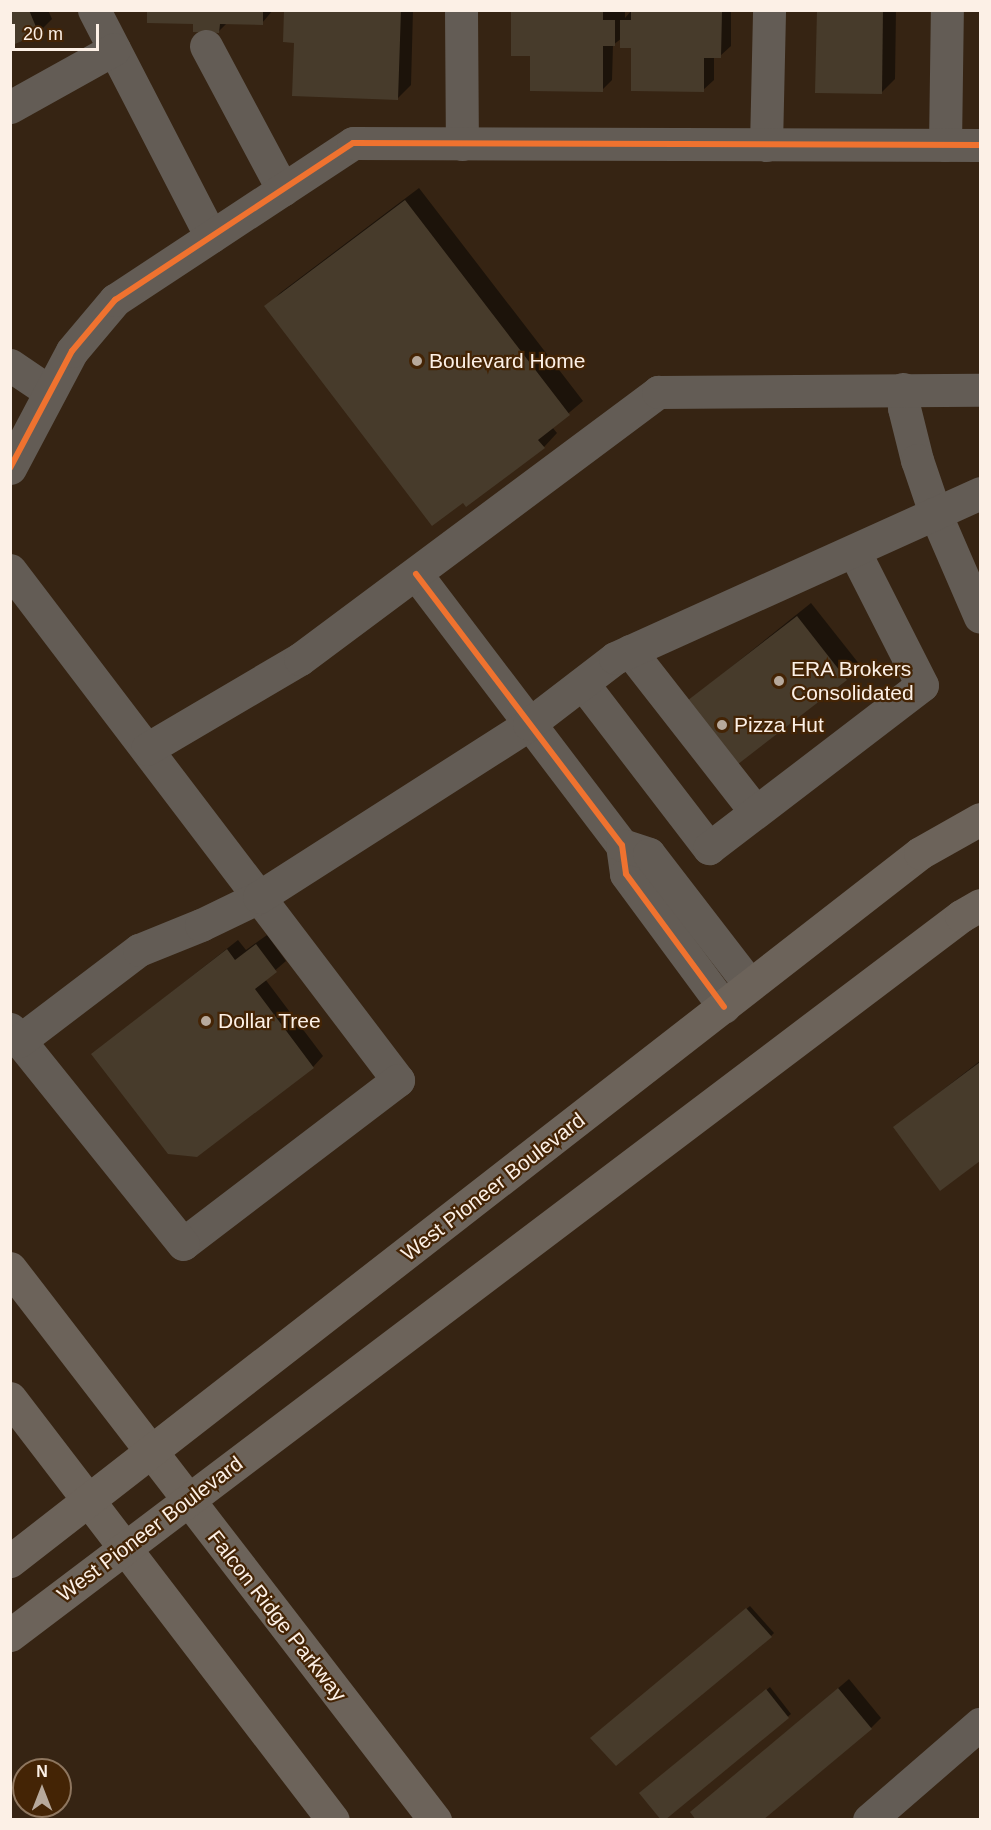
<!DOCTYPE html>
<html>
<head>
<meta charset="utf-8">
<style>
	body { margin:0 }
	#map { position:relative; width:991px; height:1830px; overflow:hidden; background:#362413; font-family:Arial,sans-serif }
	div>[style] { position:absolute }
	.shadow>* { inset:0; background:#0007 }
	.building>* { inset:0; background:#473b2b }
	.minor>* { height:33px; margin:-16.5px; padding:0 16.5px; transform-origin:16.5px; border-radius:16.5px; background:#635c55 }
	.major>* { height:33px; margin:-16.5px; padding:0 16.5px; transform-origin:16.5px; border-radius:16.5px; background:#6c635a }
	.cycleway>* { height:6px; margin:-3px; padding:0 3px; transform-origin:3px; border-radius:3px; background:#ef722f }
	.dots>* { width:16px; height:16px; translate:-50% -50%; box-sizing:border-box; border:3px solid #442405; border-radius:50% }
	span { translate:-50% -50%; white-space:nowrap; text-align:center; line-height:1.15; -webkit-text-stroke:4.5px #442405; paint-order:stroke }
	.poi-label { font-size:21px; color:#fcf0e6 }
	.left { translate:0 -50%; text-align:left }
	.street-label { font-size:21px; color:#fcf0e6 }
	.frame { position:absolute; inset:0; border:12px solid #fcf0e6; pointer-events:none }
	.north { position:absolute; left:12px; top:1758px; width:60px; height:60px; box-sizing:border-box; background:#442405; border:2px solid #8e765f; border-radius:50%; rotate:0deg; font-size:16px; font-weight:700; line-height:24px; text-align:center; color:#fcf0e6 }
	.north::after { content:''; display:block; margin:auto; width:21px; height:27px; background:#b7a99c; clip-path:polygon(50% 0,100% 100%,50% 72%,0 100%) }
	.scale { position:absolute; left:12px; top:24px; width:87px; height:27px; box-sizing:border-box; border:3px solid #fcf0e6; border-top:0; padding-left:8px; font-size:18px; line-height:21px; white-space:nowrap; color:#fcf0e6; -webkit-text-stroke:4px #442405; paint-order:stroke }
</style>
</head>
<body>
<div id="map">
	<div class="shadow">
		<div style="clip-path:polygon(10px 10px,48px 10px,52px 19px,38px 33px)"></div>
		<div style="clip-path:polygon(149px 10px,273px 10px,262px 23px,228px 22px,219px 31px)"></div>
		<div style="clip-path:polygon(286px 10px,413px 10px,411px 85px,397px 99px,296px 41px)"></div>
		<div style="clip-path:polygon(513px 10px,625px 10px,625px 18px,632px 10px,731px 10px,731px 46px,720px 56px,714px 56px,714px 80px,703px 90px,622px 38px,613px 45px,612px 80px,602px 90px,532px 55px)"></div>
		<div style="clip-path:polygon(818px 10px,896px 10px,895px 79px,881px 93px)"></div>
		<div style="clip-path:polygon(419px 188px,583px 401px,552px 427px,557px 433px,544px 447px,266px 307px,280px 293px)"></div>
		<div style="clip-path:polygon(811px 603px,860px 665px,846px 679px,733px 766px,685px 704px)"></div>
		<div style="clip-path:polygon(267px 935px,286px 961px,265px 979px,323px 1056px,313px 1067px,93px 1054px,238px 940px,246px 950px)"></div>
		<div style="clip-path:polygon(980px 1061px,980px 1159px,940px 1189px,895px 1127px)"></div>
		<div style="clip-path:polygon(750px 1606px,774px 1633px,771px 1636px,595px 1735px)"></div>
		<div style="clip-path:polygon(849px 1679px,881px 1718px,871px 1728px,692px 1812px)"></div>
		<div style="clip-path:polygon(770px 1687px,791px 1714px,663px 1819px,644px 1790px)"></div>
	</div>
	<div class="building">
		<div style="clip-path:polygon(10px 10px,29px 10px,39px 34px,10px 46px)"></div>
		<div style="clip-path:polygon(147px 10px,263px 10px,263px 25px,220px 24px,219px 33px,193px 32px,193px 24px,147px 23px)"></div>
		<div style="clip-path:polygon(284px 10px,401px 10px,398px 100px,292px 96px,294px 43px,283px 42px)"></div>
		<div style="clip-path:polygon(511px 10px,603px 10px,603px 20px,615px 20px,615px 46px,603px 46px,603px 92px,530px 91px,530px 56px,511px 56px)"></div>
		<div style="clip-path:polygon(631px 10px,722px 12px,721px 58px,704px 58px,704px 92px,631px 91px,631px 48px,620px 48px,620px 20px,631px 20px)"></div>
		<div style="clip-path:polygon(817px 10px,883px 10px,882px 94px,815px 93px)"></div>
		<div style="clip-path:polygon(405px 200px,570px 415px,538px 440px,545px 448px,466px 507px,463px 503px,432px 526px,264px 306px)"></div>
		<div style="clip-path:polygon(797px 616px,847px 680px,733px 768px,683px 704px)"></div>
		<div style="clip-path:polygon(256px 944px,277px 972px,255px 989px,314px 1068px,197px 1157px,168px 1154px,91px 1054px,227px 949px,235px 960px)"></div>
		<div style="clip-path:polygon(980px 1062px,980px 1161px,940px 1191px,893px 1127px)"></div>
		<div style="clip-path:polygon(746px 1608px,772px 1637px,616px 1766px,590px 1738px)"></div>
		<div style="clip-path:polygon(838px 1688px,872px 1729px,763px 1820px,696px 1820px,690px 1812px)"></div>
		<div style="clip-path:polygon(766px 1689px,789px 1718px,665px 1820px,661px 1820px,639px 1793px)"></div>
	</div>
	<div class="minor">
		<div style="left:94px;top:10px;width:255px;rotate:62.7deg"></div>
		<div style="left:461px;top:10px;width:134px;rotate:89.6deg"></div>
		<div style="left:206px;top:46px;width:163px;rotate:61.9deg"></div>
		<div style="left:10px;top:107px;width:119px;rotate:-29.1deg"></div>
		<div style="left:766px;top:145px;width:135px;rotate:-88.7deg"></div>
		<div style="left:945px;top:145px;width:135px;rotate:-89.2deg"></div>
		<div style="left:10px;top:365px;width:48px;rotate:34deg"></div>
		<div style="left:903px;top:389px;width:19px;rotate:87deg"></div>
		<div style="left:904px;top:408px;width:54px;rotate:76deg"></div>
		<div style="left:917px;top:460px;width:56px;rotate:71.2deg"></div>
		<div style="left:935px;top:513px;width:113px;rotate:66.6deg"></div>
		<div style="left:10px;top:468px;width:132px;rotate:-62.1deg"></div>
		<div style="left:72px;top:351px;width:67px;rotate:-49.9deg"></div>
		<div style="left:115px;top:300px;width:285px;rotate:-33.4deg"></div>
		<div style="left:353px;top:143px;width:627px;rotate:0.18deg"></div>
		<div style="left:10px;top:570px;width:641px;rotate:52.74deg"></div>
		<div style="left:398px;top:1080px;width:270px;rotate:142.7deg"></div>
		<div style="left:183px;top:1244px;width:276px;rotate:-128.8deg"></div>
		<div style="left:416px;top:574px;width:340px;rotate:52.8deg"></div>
		<div style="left:622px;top:845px;width:29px;rotate:82deg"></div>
		<div style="left:626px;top:874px;width:165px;rotate:53.6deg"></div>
		<div style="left:630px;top:651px;width:204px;rotate:52deg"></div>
		<div style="left:583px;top:684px;width:207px;rotate:52.5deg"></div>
		<div style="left:709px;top:848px;width:268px;rotate:-37.4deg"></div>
		<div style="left:922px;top:685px;width:150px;rotate:-116.9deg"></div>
		<div style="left:147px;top:749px;width:178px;rotate:-30.5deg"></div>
		<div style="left:300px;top:659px;width:447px;rotate:-36.7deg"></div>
		<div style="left:658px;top:392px;width:322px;rotate:-0.4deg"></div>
		<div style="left:622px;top:845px;width:28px;rotate:18deg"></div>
		<div style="left:649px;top:854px;width:165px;rotate:52.4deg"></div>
		<div style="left:19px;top:1041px;width:151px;rotate:-37.2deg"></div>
		<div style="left:139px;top:950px;width:67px;rotate:-22deg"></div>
		<div style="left:201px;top:925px;width:64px;rotate:-25.8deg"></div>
		<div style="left:259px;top:897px;width:321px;rotate:-32.6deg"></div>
		<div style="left:529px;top:724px;width:108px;rotate:-37.5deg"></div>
		<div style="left:615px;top:658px;width:401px;rotate:-24.3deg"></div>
		<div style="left:869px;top:1820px;width:147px;rotate:-40.9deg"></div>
	</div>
	<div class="major">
		<div style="left:10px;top:1268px;width:697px;rotate:52.41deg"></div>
		<div style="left:10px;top:1398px;width:531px;rotate:52.57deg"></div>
		<div style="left:10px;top:1561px;width:1153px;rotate:-37.88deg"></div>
		<div style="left:920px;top:853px;width:69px;rotate:-29.5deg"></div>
		<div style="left:10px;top:1635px;width:1192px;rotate:-37.09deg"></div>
		<div style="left:961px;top:916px;width:22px;rotate:-30deg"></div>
	</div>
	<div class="cycleway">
		<div style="left:10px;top:468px;width:132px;rotate:-62.1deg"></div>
		<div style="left:72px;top:351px;width:67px;rotate:-49.9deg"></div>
		<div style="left:115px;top:300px;width:285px;rotate:-33.4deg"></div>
		<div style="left:353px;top:143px;width:627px;rotate:0.18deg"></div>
		<div style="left:416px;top:574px;width:340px;rotate:52.8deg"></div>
		<div style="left:622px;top:845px;width:29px;rotate:82deg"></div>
		<div style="left:626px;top:874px;width:165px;rotate:53.6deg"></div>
	</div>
	<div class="dots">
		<div style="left:417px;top:361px;background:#b7a99c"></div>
		<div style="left:779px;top:681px;background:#b7a99c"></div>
		<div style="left:722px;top:725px;background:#b7a99c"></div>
		<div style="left:206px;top:1021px;background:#b7a99c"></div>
	</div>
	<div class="poi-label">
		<span class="left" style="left:429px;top:361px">Boulevard Home</span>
		<span class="left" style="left:791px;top:681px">ERA Brokers<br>Consolidated</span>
		<span class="left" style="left:734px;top:725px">Pizza Hut</span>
		<span class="left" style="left:218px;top:1021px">Dollar Tree</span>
	</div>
	<div class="street-label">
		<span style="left:493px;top:1187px;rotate:-38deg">West Pioneer Boulevard</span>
		<span style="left:150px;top:1529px;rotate:-37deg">West Pioneer Boulevard</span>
		<span style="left:277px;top:1616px;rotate:52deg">Falcon Ridge Parkway</span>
	</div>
	<div class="frame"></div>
	<div class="north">N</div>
	<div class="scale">20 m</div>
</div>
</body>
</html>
